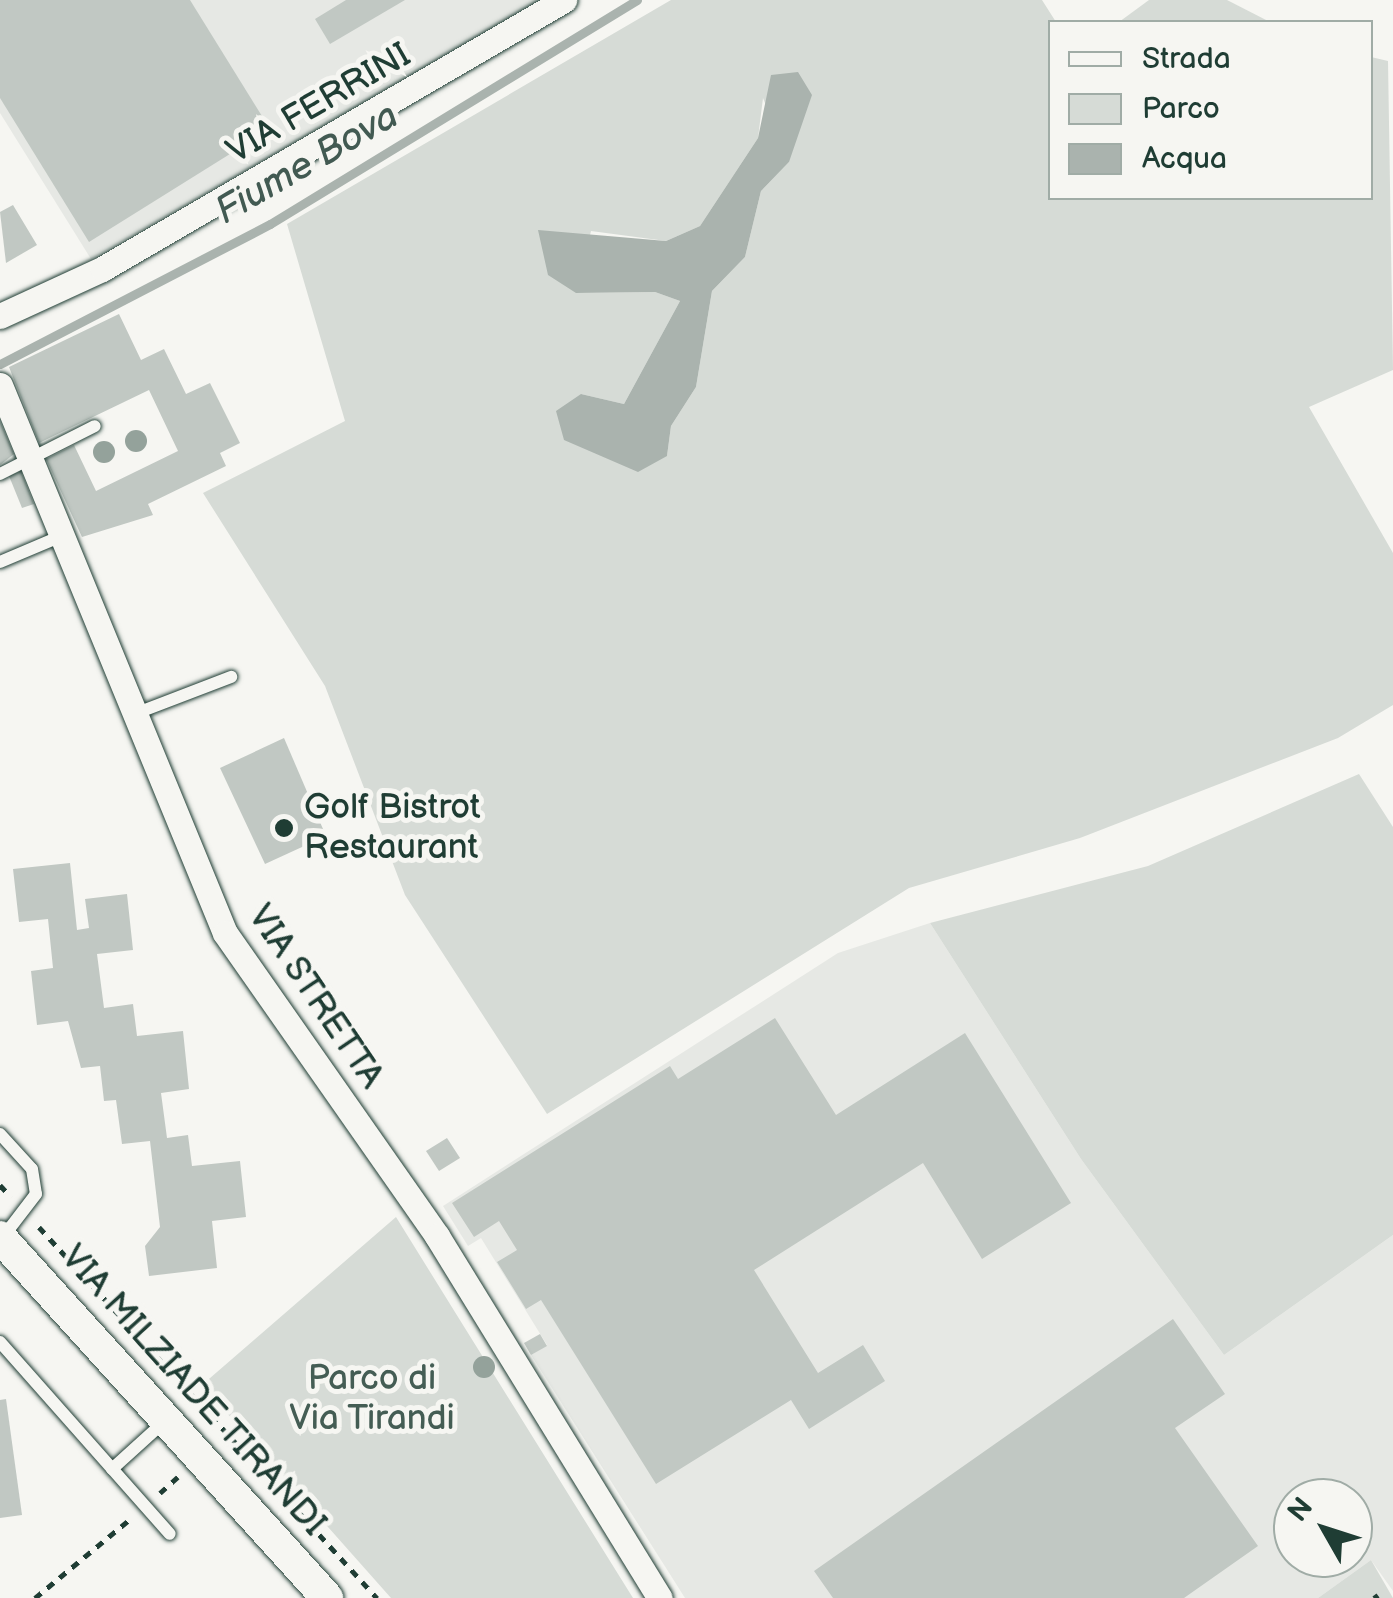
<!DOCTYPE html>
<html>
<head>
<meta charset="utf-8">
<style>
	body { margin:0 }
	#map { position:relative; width:1393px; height:1598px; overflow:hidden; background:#f6f6f2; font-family:"Balsamiq Sans",sans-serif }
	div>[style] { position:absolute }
	.built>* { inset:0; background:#e6e8e4 }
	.green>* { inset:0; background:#d6dbd6 }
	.water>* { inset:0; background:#aab3ae }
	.stream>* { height:9px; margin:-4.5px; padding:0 4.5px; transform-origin:4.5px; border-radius:4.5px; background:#aab3ae }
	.building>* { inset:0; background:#c1c8c3 }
	.path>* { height:5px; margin-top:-2.5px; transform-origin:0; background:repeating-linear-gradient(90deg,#1f3d34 0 8px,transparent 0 16px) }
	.roads { filter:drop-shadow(0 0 2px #1f3d34) drop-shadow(0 0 2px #1f3d34) }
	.service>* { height:12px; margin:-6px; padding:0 6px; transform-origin:6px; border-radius:6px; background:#f6f6f2 }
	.minor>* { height:25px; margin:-12.5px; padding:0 12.5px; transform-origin:12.5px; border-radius:12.5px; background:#f6f6f2 }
	.tertiary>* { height:32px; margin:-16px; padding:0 16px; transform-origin:16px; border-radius:16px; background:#f6f6f2 }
	.trees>* { width:22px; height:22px; margin:-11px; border-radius:50%; background:#94a29b }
	.dots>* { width:28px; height:28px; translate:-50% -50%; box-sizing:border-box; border:5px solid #f6f6f2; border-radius:50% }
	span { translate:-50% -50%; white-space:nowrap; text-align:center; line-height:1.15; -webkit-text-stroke:10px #f6f6f2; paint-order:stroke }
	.street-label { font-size:35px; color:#1f3d34 }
	.poi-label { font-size:35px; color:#1f3d34 }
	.left { translate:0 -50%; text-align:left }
	.park-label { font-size:35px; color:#445d54 }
	.water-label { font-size:38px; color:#425a52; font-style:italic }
	.legend { position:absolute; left:1048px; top:20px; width:325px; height:180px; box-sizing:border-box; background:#f6f6f2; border:2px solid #a0aca6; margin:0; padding:12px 18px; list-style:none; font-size:30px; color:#1f3d34 }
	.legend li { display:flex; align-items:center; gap:20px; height:50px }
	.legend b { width:50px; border:2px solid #a0aca6 }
	.north { position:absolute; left:1273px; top:1478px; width:100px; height:100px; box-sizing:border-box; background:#f6f6f2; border:2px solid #a0aca6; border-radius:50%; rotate:309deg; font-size:28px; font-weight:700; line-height:40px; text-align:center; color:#1f3d34 }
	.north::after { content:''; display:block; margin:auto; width:35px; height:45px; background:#1f3d34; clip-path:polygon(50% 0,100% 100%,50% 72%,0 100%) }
</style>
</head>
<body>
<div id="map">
	<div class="built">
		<div style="clip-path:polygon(0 0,542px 0,91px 259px,0 113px)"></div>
		<div style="clip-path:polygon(evenodd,930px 923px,1081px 1159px,1224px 1355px,1393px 1235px,1393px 1591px,1371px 1560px,1318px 1598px,685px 1598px,531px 1355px,547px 1345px,481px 1238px,468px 1246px,443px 1206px,838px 953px,930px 923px,1293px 1498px,1353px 1498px,1353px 1558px,1293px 1558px,1293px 1498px)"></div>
	</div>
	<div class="green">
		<div style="clip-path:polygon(evenodd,671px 0,1042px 0,1056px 22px,1050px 198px,1370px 198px,1371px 57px,1388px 61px,1393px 370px,1309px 407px,1393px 553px,1393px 705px,1338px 738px,1080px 838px,909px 888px,547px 1114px,405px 895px,325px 686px,203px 493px,345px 421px,287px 224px,671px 0,763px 98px,789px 162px,761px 191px,745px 257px,712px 291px,696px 387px,671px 426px,667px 456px,581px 394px,624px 404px,680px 301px,655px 292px,576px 293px,591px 231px,666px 241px,700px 226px,758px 138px,763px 98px)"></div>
		<div style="clip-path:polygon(1149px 0,1227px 0,1270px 22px,1119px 22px)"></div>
		<div style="clip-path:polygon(1359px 774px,1393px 827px,1393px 1235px,1224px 1355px,1081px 1159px,930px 923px,1148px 866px)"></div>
		<div style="clip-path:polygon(396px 1217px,463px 1325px,633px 1598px,391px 1598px,202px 1385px)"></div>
		<div style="clip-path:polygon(1371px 1560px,1393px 1598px,1318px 1598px)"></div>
	</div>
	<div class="water">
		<div style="clip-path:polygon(798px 72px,812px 95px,789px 162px,761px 191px,745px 257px,712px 291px,696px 387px,671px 426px,667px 456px,638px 472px,564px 440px,556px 411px,581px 394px,624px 404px,680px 301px,655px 292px,576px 293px,548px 275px,538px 230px,666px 241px,700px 226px,758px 138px,771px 75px)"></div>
	</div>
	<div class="stream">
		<div style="left:0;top:364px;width:304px;rotate:-27.4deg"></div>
		<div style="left:270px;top:224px;width:430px;rotate:-31.4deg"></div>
	</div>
	<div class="building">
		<div style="clip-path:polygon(0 0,190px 0,270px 129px,89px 242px,0 98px)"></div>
		<div style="clip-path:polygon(346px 0,405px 0,330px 44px,315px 19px)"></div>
		<div style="clip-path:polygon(13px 205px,37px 245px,6px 263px,0 212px)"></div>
		<div style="clip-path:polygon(119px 314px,141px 360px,164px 349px,186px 394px,210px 383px,240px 443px,220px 453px,226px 466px,148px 504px,153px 515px,82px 537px,46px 459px,74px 445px,96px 491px,178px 451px,149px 390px,39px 443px,9px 367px)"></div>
		<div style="clip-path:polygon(0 421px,14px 454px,0 465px)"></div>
		<div style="clip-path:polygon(21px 471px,34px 504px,22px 508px,9px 476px)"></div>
		<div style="clip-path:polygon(284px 738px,326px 836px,265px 864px,220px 768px)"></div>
		<div style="clip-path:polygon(70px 863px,77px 930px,89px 928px,85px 899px,127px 894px,133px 950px,97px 954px,104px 1008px,133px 1004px,137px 1036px,183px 1031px,189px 1089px,161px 1093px,167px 1138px,188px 1135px,192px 1166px,240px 1161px,246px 1217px,212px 1221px,217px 1268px,149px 1276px,145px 1246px,160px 1227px,150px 1141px,122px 1144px,116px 1100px,104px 1101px,100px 1066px,81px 1068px,68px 1021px,37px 1025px,31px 971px,53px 968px,48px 919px,19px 922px,13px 869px)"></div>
		<div style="clip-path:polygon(775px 1018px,836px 1115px,965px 1033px,1071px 1203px,982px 1259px,923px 1163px,754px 1270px,818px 1373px,863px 1345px,885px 1381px,809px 1429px,791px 1400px,656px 1484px,541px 1300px,526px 1309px,497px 1262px,517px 1250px,499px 1221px,474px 1237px,452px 1203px,670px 1066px,678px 1079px)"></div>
		<div style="clip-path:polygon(447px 1138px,460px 1158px,439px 1171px,426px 1151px)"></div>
		<div style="clip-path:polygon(1173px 1319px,1225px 1394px,1175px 1428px,1258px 1546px,1184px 1598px,833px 1598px,814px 1571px)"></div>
		<div style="clip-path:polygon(540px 1334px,547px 1346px,531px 1355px,524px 1343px)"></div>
		<div style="clip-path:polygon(6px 1399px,22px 1515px,0 1518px,0 1400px)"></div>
	</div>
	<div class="path">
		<div style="left:0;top:1185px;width:16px;rotate:47deg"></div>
		<div style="left:39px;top:1227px;width:502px;rotate:47.66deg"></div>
		<div style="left:160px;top:1493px;width:24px;rotate:-42deg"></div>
		<div style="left:35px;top:1598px;width:122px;rotate:-39.7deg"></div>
		<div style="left:1374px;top:1598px;width:5px;rotate:-37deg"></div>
	</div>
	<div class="roads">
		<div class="service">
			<div style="left:0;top:474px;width:106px;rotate:-26.8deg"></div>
			<div style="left:0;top:562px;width:69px;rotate:-22.9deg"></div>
			<div style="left:137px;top:713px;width:101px;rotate:-21deg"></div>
			<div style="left:0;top:1134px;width:47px;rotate:47.6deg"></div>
			<div style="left:32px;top:1169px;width:25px;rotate:81deg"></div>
			<div style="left:36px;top:1194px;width:54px;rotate:127.5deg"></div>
			<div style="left:0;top:1342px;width:256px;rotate:48.5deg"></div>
			<div style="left:112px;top:1469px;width:73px;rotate:-42.2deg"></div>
		</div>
		<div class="minor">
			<div style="left:0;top:316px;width:112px;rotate:-24.7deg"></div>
			<div style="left:102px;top:269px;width:535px;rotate:-30.21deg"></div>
			<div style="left:0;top:385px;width:592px;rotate:67.68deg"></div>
			<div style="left:225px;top:933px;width:370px;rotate:55deg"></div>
			<div style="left:437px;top:1236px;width:425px;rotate:58.4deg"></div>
		</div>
		<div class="tertiary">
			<div style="left:0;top:1237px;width:487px;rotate:47.8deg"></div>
		</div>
	</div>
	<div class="trees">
		<div style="left:136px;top:441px"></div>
		<div style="left:104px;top:452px"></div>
		<div style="left:484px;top:1367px"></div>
	</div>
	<div class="dots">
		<div style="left:284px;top:828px;background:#1f3d34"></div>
	</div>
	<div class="street-label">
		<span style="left:319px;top:104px;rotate:-30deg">VIA FERRINI</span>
		<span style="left:315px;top:997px;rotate:56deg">VIA STRETTA</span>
		<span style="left:193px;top:1391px;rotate:48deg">VIA MILZIADE TIRANDI</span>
	</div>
	<div class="poi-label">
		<span class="left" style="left:304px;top:828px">Golf Bistrot<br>Restaurant</span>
	</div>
	<div class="park-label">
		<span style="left:372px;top:1399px">Parco di<br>Via Tirandi</span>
	</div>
	<div class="water-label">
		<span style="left:307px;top:164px;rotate:-30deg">Fiume Bova</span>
	</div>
	<ul class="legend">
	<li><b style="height:12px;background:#f6f6f2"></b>Strada</li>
	<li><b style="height:28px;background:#d6dbd6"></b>Parco</li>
	<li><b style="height:28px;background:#aab3ae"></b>Acqua</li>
	</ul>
	<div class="north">N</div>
</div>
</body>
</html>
